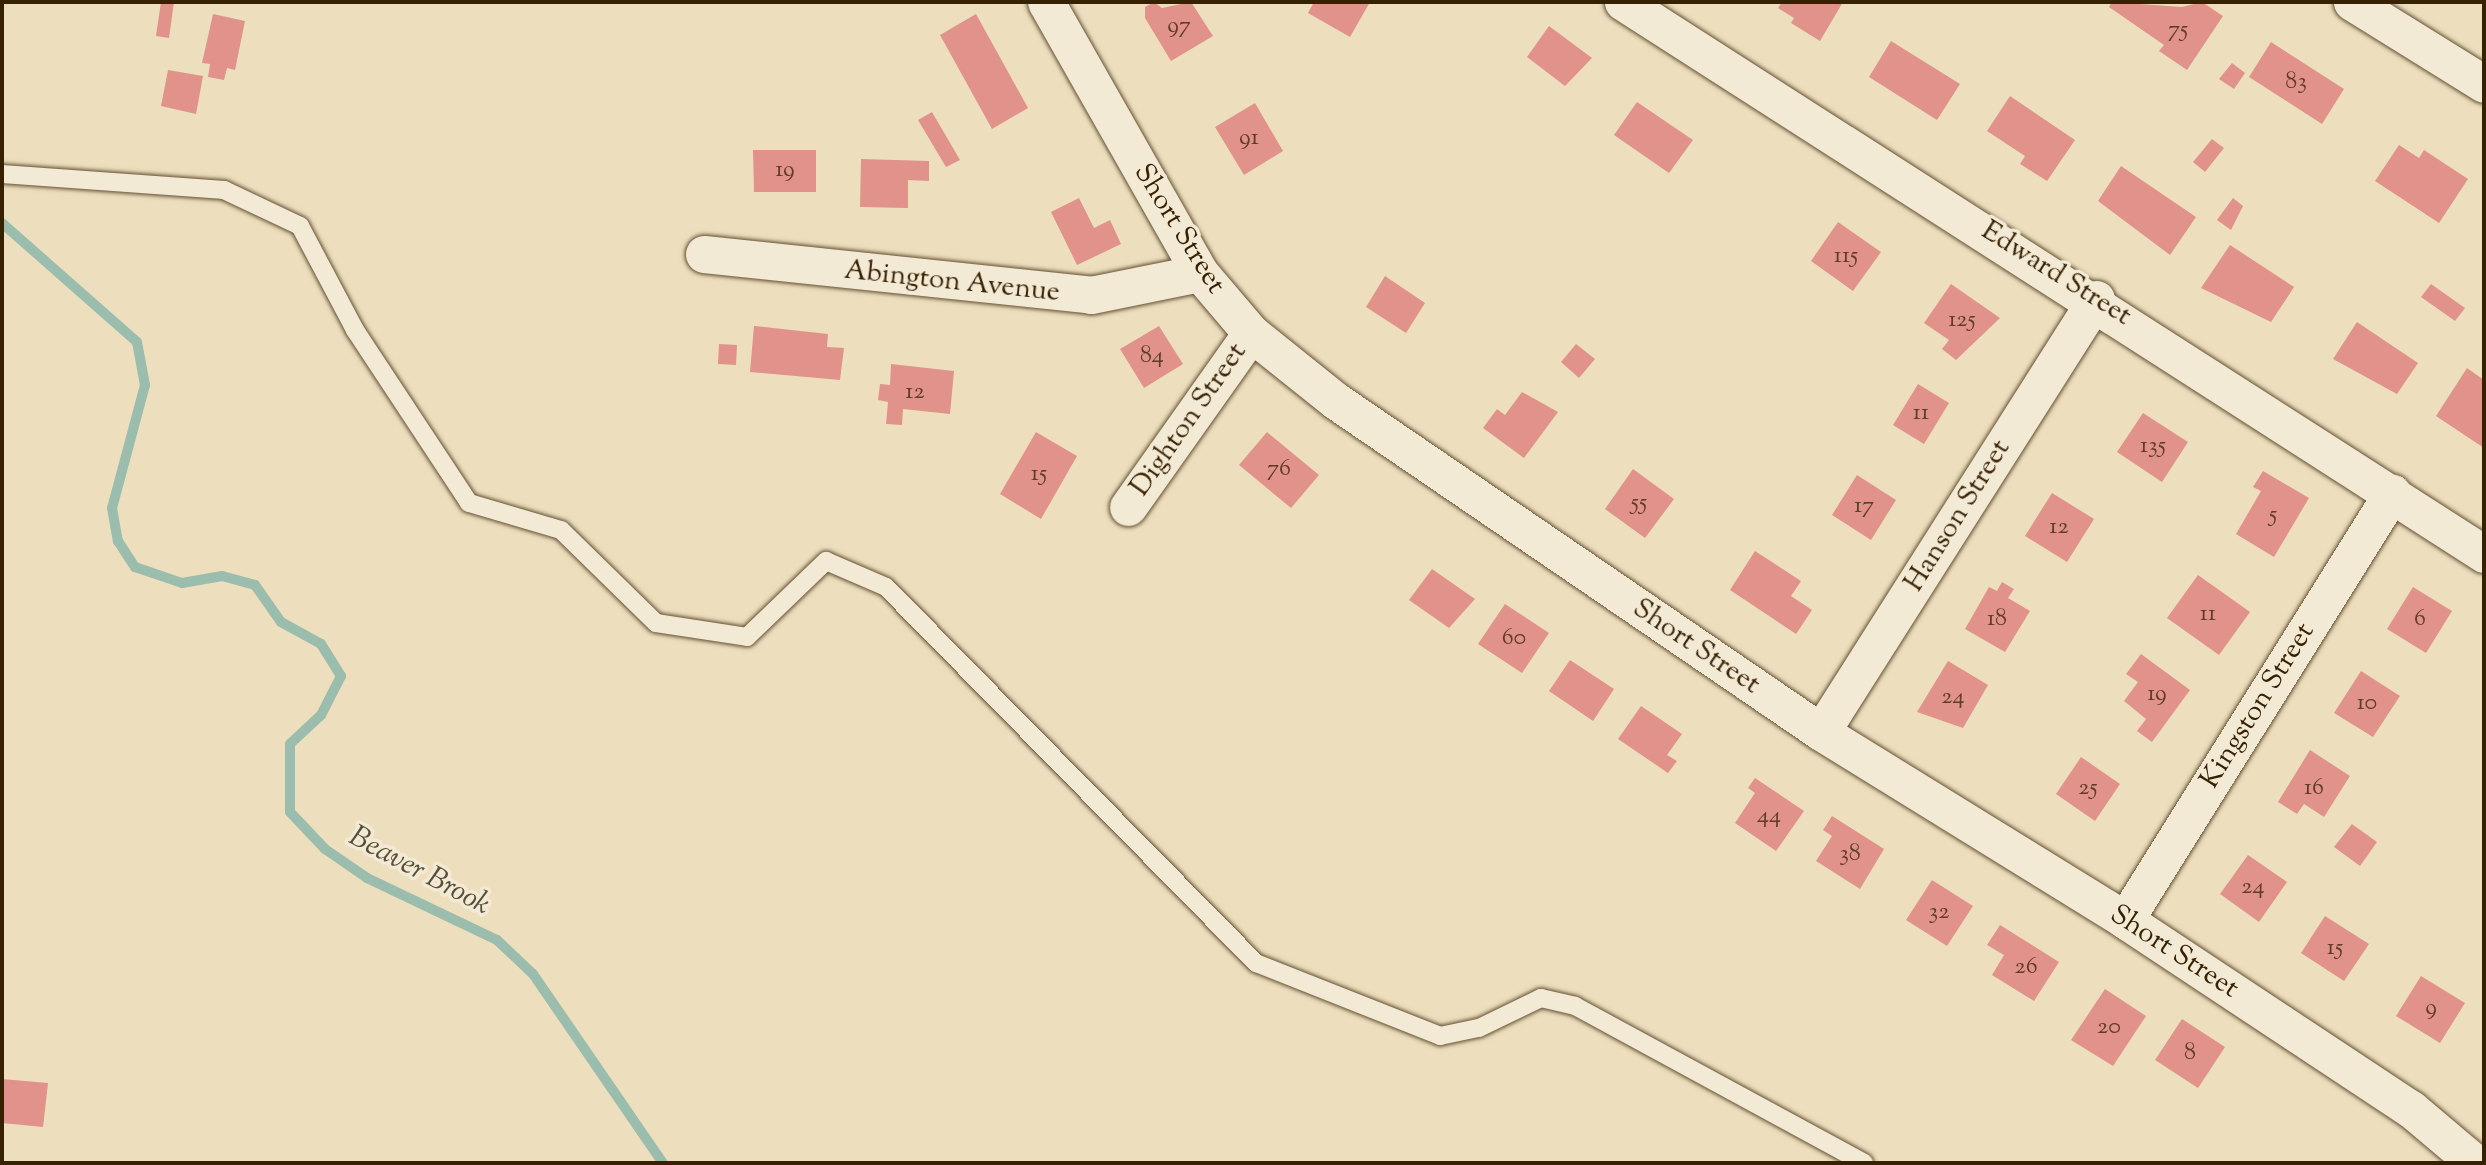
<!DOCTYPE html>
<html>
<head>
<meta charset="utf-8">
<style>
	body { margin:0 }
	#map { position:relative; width:2486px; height:1165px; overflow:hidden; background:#eddfbe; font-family:"Sorts Mill Goudy",serif }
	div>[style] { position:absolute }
	.stream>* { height:10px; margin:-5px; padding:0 5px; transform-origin:5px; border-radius:5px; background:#9abdad }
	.building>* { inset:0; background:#e0928b }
	.roads { filter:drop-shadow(0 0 2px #645032) drop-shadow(0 0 2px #645032) }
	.service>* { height:18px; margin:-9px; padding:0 9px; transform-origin:9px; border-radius:9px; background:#f3ead5 }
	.minor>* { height:37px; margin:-18.5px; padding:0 18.5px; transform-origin:18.5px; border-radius:18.5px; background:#f3ead5 }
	span { translate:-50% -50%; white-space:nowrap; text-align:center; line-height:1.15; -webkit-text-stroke:7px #f3ead5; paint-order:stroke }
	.number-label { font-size:24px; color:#613d25 }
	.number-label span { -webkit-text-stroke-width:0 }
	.street-label { font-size:28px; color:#372103 }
	.water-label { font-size:30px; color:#555036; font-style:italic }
	.frame { position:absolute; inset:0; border:4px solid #372103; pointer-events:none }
</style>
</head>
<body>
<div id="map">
	<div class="stream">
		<div style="left:2px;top:223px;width:180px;rotate:41.4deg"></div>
		<div style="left:137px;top:342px;width:44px;rotate:79.5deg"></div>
		<div style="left:145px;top:385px;width:127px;rotate:105deg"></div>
		<div style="left:112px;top:508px;width:34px;rotate:80deg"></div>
		<div style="left:118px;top:541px;width:31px;rotate:57deg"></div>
		<div style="left:135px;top:567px;width:50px;rotate:18.8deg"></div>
		<div style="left:182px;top:583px;width:41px;rotate:-9.9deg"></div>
		<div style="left:222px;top:576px;width:34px;rotate:15deg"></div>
		<div style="left:255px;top:585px;width:45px;rotate:54.9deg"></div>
		<div style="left:281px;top:622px;width:46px;rotate:28.8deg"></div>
		<div style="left:321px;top:644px;width:38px;rotate:58deg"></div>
		<div style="left:341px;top:676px;width:44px;rotate:117.1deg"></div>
		<div style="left:321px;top:715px;width:42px;rotate:136.9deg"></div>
		<div style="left:290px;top:744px;width:68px;rotate:90deg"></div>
		<div style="left:290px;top:812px;width:51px;rotate:46.6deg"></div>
		<div style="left:325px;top:849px;width:51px;rotate:34.6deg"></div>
		<div style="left:367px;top:878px;width:144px;rotate:25.5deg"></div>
		<div style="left:497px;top:940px;width:50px;rotate:43.4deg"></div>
		<div style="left:533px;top:974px;width:229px;rotate:55.5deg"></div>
	</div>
	<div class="building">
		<div style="clip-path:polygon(161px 2px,174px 2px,169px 38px,156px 36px)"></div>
		<div style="clip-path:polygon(1154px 2px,1162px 8px,1191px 2px,1213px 36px,1171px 61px,1145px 18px,1145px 7px)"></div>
		<div style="clip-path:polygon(1314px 2px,1370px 2px,1350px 37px,1308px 13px)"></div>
		<div style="clip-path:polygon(1782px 2px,1843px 2px,1820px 41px,1791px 23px,1794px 18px,1778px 8px)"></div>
		<div style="clip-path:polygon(2112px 2px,2182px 7px,2202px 2px,2223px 16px,2187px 70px,2159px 51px,2164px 45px,2109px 7px)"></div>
		<div style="clip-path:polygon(213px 14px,245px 21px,235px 70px,227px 68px,224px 80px,208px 77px,210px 64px,202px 63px)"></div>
		<div style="clip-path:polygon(976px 14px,1028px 108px,992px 129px,940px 35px)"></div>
		<div style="clip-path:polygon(1549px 26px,1592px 58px,1565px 86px,1527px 57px)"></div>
		<div style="clip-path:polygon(1891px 41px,1960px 84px,1937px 120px,1869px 77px)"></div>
		<div style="clip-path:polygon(2271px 42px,2344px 89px,2322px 124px,2249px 77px)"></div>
		<div style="clip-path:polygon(2232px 63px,2245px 73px,2234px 89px,2219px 79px)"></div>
		<div style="clip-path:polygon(168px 70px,203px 76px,196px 114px,161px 106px)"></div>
		<div style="clip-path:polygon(2010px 96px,2075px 140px,2047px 181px,2020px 164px,2025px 156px,1987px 131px)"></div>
		<div style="clip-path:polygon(1637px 102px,1693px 140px,1669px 173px,1614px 135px)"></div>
		<div style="clip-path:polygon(1255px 103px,1283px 151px,1244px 175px,1215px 127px)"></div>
		<div style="clip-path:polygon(932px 112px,960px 160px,946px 167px,918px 120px)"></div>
		<div style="clip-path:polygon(2212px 139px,2224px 148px,2205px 172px,2193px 162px)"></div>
		<div style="clip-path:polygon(2399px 145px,2419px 158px,2424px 150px,2468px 179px,2439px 223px,2375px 181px)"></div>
		<div style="clip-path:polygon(753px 150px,816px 150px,816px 192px,754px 192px)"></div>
		<div style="clip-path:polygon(861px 159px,929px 161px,929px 181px,908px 180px,908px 208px,860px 207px)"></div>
		<div style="clip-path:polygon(2121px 166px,2196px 217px,2170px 255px,2098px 201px)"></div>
		<div style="clip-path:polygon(1079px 198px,1094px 228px,1110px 220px,1121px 244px,1077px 265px,1051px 212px)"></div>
		<div style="clip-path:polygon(2233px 198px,2243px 206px,2231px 230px,2217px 220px)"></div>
		<div style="clip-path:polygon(1838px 222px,1881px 252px,1853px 291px,1811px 261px)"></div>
		<div style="clip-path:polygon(2230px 245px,2294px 287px,2271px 322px,2201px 288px)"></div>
		<div style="clip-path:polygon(1385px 276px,1425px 303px,1406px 333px,1366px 307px)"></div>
		<div style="clip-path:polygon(1951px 284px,2000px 318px,1956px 360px,1942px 349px,1949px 340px,1924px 323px)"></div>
		<div style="clip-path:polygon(2431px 284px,2465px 308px,2455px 321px,2421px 297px)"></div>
		<div style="clip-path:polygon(2357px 322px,2418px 363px,2397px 394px,2333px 359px)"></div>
		<div style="clip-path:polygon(754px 326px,828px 334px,827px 347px,844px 348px,840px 380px,750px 372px)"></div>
		<div style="clip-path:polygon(1159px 326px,1183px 364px,1144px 388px,1120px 349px)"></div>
		<div style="clip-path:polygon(719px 344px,737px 345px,736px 365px,718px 364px)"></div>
		<div style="clip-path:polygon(1576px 344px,1595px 359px,1579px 378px,1561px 362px)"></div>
		<div style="clip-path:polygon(891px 364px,954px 371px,950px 414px,903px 409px,902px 425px,886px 424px,888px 402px,878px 400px,880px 384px,890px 385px)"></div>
		<div style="clip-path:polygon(2467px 368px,2484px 380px,2484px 448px,2436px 416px)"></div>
		<div style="clip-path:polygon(1918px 384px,1949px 403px,1924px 444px,1893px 425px)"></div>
		<div style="clip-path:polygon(1522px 392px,1558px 412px,1524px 458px,1483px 428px,1497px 409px,1505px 415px)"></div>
		<div style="clip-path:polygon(2143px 413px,2188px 442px,2162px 482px,2117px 452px)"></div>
		<div style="clip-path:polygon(1036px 432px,1077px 456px,1041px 519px,1000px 494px)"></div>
		<div style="clip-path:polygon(1267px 432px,1319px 475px,1291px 508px,1239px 465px)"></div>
		<div style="clip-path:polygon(1633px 469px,1674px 499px,1645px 538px,1605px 509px)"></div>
		<div style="clip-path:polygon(2263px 471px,2309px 498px,2274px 557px,2236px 534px,2261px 491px,2253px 487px)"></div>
		<div style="clip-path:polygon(1857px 475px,1896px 500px,1871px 540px,1832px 515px)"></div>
		<div style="clip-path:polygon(2052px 493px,2094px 519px,2067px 562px,2025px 536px)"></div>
		<div style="clip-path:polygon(1755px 551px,1801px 581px,1791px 596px,1812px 610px,1796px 634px,1730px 590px)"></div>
		<div style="clip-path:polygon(1432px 569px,1475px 599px,1449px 628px,1409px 600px)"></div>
		<div style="clip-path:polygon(2198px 575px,2250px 612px,2219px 655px,2167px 618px)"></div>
		<div style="clip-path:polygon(2002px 582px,2014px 589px,2008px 598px,2030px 611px,2005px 652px,1965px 629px,1989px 587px,1997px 591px)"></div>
		<div style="clip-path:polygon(2413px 587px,2452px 611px,2426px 653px,2387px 629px)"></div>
		<div style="clip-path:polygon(1505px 604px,1549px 633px,1522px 673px,1478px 644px)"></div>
		<div style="clip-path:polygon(2141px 654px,2190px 690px,2152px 742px,2137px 731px,2146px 719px,2124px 701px,2138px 682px,2126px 674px)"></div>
		<div style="clip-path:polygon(1570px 660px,1614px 689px,1593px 721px,1549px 691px)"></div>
		<div style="clip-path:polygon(1948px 661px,1988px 685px,1963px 728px,1917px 712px)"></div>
		<div style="clip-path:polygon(2361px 671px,2400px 696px,2373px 737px,2334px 713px)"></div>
		<div style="clip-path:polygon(1641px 706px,1682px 734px,1667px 755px,1677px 761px,1668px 773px,1618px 739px)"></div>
		<div style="clip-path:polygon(2310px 750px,2350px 776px,2324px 817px,2304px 804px,2297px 814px,2278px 802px)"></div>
		<div style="clip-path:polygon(2081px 757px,2120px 784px,2095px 821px,2056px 794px)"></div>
		<div style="clip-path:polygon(1755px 778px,1804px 811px,1776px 851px,1735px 823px,1755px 793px,1748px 788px)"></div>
		<div style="clip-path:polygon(1832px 816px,1884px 849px,1860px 889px,1816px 861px,1832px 836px,1823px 830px)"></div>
		<div style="clip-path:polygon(2352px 824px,2377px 842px,2360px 866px,2334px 847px)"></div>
		<div style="clip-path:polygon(2248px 855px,2287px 882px,2259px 922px,2220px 894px)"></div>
		<div style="clip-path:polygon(1932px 880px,1973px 906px,1947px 946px,1906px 920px)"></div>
		<div style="clip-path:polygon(2325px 916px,2369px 944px,2344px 981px,2301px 953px)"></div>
		<div style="clip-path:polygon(2000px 925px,2059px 962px,2034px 1001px,1992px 975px,2004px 955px,1987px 945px)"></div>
		<div style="clip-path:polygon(2421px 976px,2465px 1003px,2440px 1043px,2396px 1016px)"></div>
		<div style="clip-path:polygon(2105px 989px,2146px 1016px,2113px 1066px,2071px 1040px)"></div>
		<div style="clip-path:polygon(2182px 1019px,2225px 1047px,2198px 1088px,2155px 1060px)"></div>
		<div style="clip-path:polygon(2px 1079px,48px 1083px,43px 1127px,2px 1123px)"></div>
	</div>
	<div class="roads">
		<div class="service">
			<div style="left:2px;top:174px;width:223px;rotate:4.1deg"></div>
			<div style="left:224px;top:190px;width:84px;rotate:25.3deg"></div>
			<div style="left:300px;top:226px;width:118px;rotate:62.1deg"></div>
			<div style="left:355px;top:330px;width:207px;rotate:56.6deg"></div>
			<div style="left:469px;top:503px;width:96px;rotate:16.4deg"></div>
			<div style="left:561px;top:530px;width:133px;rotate:44.4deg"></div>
			<div style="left:656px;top:623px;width:92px;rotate:8.7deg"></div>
			<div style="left:747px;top:637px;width:110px;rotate:-43.9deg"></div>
			<div style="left:826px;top:561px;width:65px;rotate:23.4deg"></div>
			<div style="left:886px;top:587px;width:528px;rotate:45.46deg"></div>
			<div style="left:1256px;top:963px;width:198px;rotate:21.6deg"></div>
			<div style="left:1440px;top:1036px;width:40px;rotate:-12deg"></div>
			<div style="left:1479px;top:1028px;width:69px;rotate:-25.8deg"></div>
			<div style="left:1541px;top:998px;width:35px;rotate:13deg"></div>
			<div style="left:1575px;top:1006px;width:329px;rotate:28.5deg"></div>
		</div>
		<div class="minor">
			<div style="left:1046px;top:2px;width:312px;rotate:60.4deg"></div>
			<div style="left:1200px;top:273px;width:79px;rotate:49.6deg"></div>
			<div style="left:1251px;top:333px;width:109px;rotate:38.7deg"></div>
			<div style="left:1336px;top:401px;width:587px;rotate:34.31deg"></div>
			<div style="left:1821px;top:732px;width:357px;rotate:31.7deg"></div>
			<div style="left:2125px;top:920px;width:343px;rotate:33.5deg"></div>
			<div style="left:2411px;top:1109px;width:84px;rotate:40.2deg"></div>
			<div style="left:1623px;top:2px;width:1023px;rotate:32.66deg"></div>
			<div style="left:2352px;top:2px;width:155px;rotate:31.8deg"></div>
			<div style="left:704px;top:254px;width:389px;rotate:6deg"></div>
			<div style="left:1091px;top:295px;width:111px;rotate:-11.4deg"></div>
			<div style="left:1128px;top:507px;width:213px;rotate:-54.7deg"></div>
			<div style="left:1821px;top:732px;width:513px;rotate:-57.58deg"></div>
			<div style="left:2125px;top:920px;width:504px;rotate:-57.98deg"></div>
		</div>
	</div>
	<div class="number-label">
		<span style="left:1179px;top:27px">97</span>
		<span style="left:2178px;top:31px">75</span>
		<span style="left:2296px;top:83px">83</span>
		<span style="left:1249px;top:139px">91</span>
		<span style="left:785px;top:171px">19</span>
		<span style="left:1846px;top:257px">115</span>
		<span style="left:1962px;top:321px">125</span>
		<span style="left:1152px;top:357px">84</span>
		<span style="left:915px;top:393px">12</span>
		<span style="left:1921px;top:414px">11</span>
		<span style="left:2153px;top:447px">135</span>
		<span style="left:1279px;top:470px">76</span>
		<span style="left:1039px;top:475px">15</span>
		<span style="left:1639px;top:504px">55</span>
		<span style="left:1864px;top:507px">17</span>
		<span style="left:2273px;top:516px">5</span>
		<span style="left:2059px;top:528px">12</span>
		<span style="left:2208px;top:615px">11</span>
		<span style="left:1997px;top:620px">18</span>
		<span style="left:2420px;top:620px">6</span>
		<span style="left:1514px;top:639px">60</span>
		<span style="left:2157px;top:695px">19</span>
		<span style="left:1953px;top:698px">24</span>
		<span style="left:2367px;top:704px">10</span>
		<span style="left:2088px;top:789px">25</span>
		<span style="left:2314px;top:789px">16</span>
		<span style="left:1769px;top:817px">44</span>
		<span style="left:1850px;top:855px">38</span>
		<span style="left:2253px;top:888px">24</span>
		<span style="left:1939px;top:913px">32</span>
		<span style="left:2335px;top:949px">15</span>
		<span style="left:2026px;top:968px">26</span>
		<span style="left:2431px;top:1009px">9</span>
		<span style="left:2109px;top:1028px">20</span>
		<span style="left:2190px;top:1054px">8</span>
	</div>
	<div class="street-label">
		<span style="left:1179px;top:229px;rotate:58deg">Short Street</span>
		<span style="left:2056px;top:274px;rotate:32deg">Edward Street</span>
		<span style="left:952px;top:282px;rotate:6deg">Abington Avenue</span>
		<span style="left:1189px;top:420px;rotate:-55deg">Dighton Street</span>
		<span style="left:1958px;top:516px;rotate:-58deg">Hanson Street</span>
		<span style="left:1696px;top:647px;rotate:34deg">Short Street</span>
		<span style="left:2258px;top:706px;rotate:-58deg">Kingston Street</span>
		<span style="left:2174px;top:952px;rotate:33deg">Short Street</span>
	</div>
	<div class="water-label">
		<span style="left:419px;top:872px;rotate:28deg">Beaver Brook</span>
	</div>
	<div class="frame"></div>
</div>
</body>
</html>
